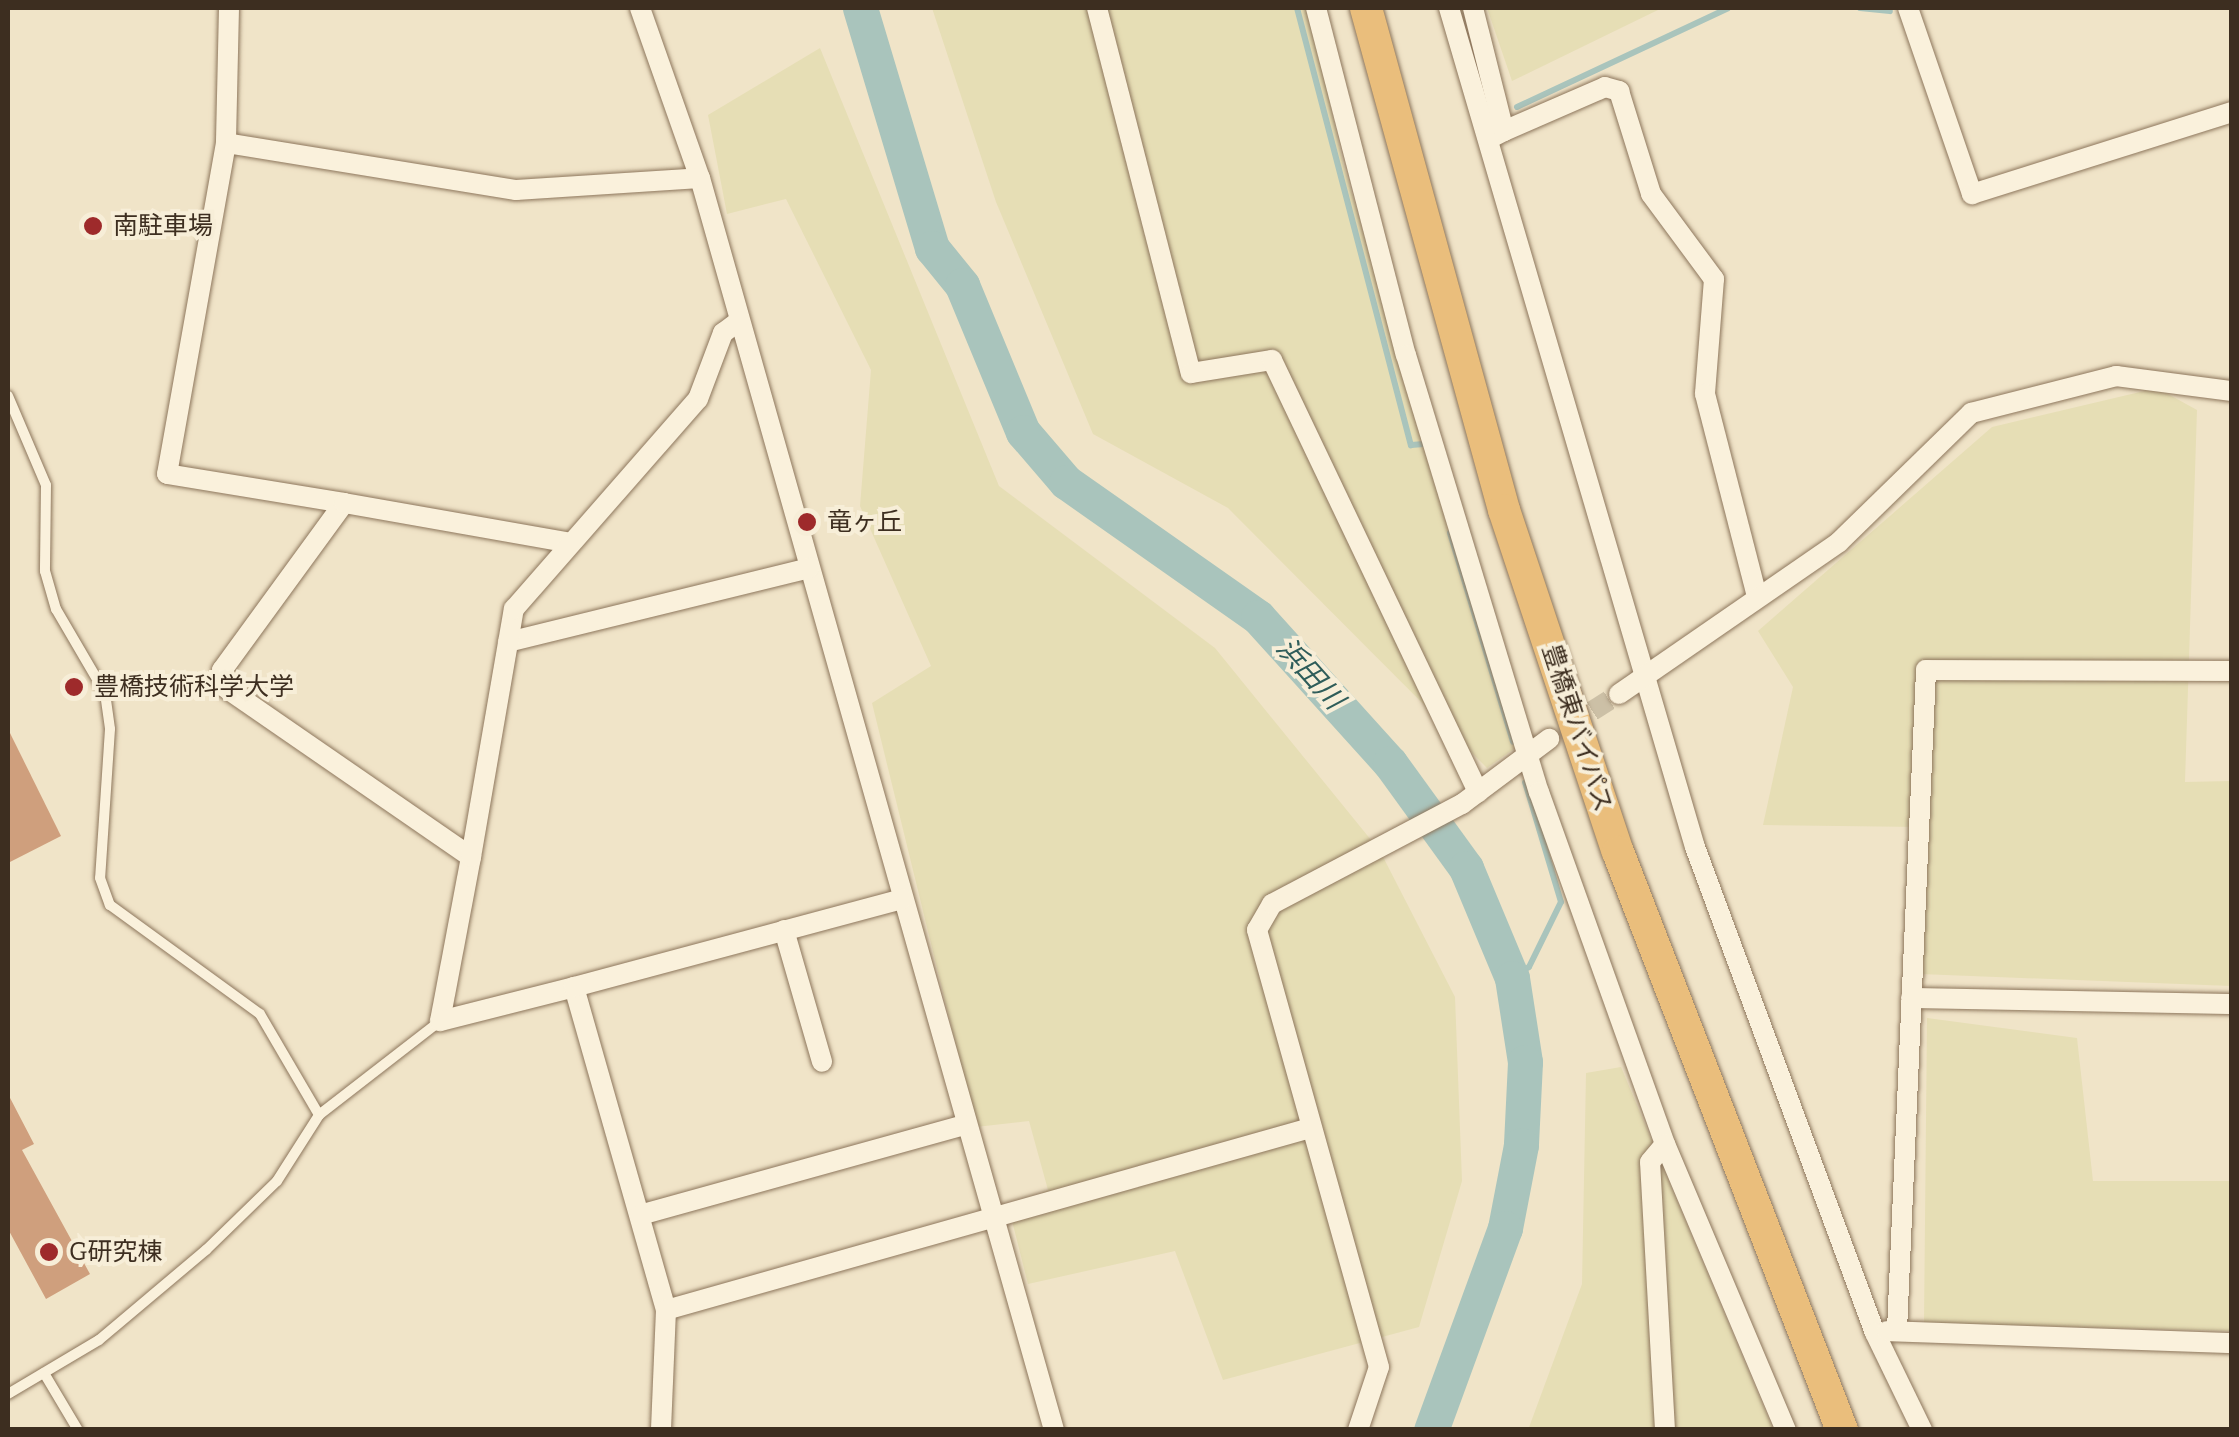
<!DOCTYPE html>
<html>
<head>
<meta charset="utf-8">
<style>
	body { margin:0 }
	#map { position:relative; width:2239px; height:1437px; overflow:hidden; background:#f0e4c8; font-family:Bitter,"Noto Sans JP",serif }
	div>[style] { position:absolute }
	.farmland>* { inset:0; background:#e6deb5 }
	.stream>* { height:6px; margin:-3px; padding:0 3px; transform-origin:3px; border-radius:3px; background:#a9c4bc }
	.river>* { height:35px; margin:-17.5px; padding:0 17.5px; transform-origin:17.5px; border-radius:17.5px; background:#a9c4bc }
	.building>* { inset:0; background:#cf9f7d }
	.minor-tunnel>* { height:20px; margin-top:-10px; transform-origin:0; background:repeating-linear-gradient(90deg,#ccc0a6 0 20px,transparent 0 30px) }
	.roads { filter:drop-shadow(0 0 2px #8d765c) drop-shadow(0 0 2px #8d765c) }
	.service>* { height:10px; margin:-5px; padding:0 5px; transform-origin:5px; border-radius:5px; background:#faf1dc }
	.minor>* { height:20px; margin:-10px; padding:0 10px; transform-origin:10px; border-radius:10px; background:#faf1dc }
	.trunk>* { height:32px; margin:-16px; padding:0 16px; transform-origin:16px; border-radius:16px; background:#eabe7c }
	.dots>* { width:28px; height:28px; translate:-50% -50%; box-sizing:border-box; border:5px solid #f7eed8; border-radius:50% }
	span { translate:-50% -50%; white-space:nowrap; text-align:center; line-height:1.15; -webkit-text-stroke:8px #f7eed8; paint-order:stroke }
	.poi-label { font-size:25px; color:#3d2e20 }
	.left { translate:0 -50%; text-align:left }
	.street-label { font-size:25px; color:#3d2e20 }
	.water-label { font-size:28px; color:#2f5d5a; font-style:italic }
	.frame { position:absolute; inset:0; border:10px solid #3d2e20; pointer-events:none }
</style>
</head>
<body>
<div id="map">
	<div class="farmland">
		<div style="clip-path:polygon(932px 8px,1309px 8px,1343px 163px,1515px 748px,1487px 768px,1228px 508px,1093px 434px,996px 202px)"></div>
		<div style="clip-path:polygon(1487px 8px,1662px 8px,1512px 81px)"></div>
		<div style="clip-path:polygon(820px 48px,999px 486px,1215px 648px,1380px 851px,1455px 997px,1462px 1181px,1419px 1327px,1223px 1380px,1175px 1251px,1028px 1284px,1009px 1209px,1048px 1190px,1029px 1121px,976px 1127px,872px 703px,931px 666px,860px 506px,871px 370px,786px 199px,727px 214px,708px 115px)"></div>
		<div style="clip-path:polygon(2157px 388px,2197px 410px,2185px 782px,2231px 781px,2231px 986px,1920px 974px,1920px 827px,1763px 825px,1793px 687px,1758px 631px,1992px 427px)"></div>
		<div style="clip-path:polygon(1927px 1018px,2077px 1038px,2093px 1181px,2231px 1181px,2231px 1331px,1924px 1323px)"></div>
		<div style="clip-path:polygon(1621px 1067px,1773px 1429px,1528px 1430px,1582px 1284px,1586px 1073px)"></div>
	</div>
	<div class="stream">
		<div style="left:1297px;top:8px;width:452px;rotate:75.4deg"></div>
		<div style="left:1411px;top:445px;width:13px;rotate:-4deg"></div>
		<div style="left:1860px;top:8px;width:30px;rotate:6deg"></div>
		<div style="left:1517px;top:107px;width:233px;rotate:-25.1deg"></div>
		<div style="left:1450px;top:533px;width:218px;rotate:73.2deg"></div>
		<div style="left:1512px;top:978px;width:20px;rotate:-33deg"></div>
		<div style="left:1529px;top:967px;width:72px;rotate:-63.8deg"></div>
		<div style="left:1561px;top:902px;width:125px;rotate:-106.7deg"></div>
	</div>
	<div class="river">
		<div style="left:860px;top:8px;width:251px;rotate:73.3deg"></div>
		<div style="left:932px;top:248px;width:48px;rotate:51deg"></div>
		<div style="left:962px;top:285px;width:159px;rotate:67.5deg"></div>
		<div style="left:1023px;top:432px;width:66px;rotate:49.3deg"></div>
		<div style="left:1066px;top:482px;width:235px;rotate:35.1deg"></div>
		<div style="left:1258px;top:617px;width:197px;rotate:47.9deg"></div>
		<div style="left:1390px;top:763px;width:130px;rotate:54.1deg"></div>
		<div style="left:1466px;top:868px;width:119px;rotate:67.3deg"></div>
		<div style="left:1512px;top:978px;width:85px;rotate:81.2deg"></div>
		<div style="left:1525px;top:1062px;width:83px;rotate:92.8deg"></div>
		<div style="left:1521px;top:1145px;width:85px;rotate:100.9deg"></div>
		<div style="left:1505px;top:1228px;width:215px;rotate:110.1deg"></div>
	</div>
	<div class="building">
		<div style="clip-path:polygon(8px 729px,61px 836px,8px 863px)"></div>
		<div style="clip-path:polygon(8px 1094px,34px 1144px,22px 1150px,90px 1274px,46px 1299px,8px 1229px)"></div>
	</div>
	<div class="minor-tunnel">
		<div style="left:1567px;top:727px;width:62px;rotate:-32.4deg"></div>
	</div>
	<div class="roads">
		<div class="service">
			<div style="left:8px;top:396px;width:97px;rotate:66.9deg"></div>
			<div style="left:46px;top:485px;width:86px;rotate:90.7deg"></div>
			<div style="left:45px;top:571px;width:40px;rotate:74deg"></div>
			<div style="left:56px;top:609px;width:97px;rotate:59.7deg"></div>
			<div style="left:105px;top:693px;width:36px;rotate:82deg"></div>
			<div style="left:110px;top:729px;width:149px;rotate:93.8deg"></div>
			<div style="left:100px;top:878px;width:29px;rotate:70deg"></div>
			<div style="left:110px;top:905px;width:185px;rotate:36deg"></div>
			<div style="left:260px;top:1014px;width:117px;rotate:59.7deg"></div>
			<div style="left:44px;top:1373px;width:66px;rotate:59.2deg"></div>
			<div style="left:8px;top:1394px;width:106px;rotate:-30.7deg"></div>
			<div style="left:99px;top:1340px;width:140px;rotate:-40.1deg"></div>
			<div style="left:206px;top:1250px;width:99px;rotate:-44.2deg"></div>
			<div style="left:277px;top:1181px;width:78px;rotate:-57.5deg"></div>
			<div style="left:319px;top:1115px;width:153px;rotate:-37.8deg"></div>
		</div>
		<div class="minor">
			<div style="left:229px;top:8px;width:135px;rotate:91.3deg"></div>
			<div style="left:226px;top:143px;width:336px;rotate:100.1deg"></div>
			<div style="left:167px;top:474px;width:179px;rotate:9.3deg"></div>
			<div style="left:344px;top:503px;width:207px;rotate:126.1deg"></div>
			<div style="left:222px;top:670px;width:16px;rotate:86deg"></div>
			<div style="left:223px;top:686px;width:301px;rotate:34.6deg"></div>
			<div style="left:471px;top:857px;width:167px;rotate:100.7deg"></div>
			<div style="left:440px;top:1021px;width:138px;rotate:-14.2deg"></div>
			<div style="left:574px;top:987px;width:336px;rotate:74.1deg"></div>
			<div style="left:666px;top:1310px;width:120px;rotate:92.4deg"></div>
			<div style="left:640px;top:8px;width:180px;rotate:70.6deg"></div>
			<div style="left:700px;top:178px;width:1301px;rotate:74.21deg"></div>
			<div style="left:1097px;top:8px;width:377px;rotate:75.6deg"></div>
			<div style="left:1191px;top:373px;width:82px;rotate:-9.1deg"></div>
			<div style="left:1272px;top:360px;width:479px;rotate:64.5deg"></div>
			<div style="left:1316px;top:8px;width:358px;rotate:75.5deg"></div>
			<div style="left:1406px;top:355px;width:457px;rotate:73.1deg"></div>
			<div style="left:1539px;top:792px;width:374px;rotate:70.3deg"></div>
			<div style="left:1665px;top:1144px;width:311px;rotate:67.1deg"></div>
			<div style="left:1449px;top:8px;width:874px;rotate:73.66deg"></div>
			<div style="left:1695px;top:847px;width:518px;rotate:69.68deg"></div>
			<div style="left:1875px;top:1333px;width:108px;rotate:64.1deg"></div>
			<div style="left:1473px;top:8px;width:127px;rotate:75.9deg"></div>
			<div style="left:1504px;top:131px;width:11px;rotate:153deg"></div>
			<div style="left:1908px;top:8px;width:197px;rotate:71deg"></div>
			<div style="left:1972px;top:194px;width:273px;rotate:-17.5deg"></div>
			<div style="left:1504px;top:131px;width:110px;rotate:-23.5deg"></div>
			<div style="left:1605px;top:87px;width:15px;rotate:16deg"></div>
			<div style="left:1619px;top:91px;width:108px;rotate:72.7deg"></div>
			<div style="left:1651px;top:194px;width:106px;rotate:53.5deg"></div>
			<div style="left:1714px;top:279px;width:115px;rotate:94.5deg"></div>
			<div style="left:1705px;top:394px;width:210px;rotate:75.6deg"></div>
			<div style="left:226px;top:143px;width:294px;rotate:9.2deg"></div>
			<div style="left:516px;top:190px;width:184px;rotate:-3.7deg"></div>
			<div style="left:344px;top:503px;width:230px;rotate:10deg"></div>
			<div style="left:508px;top:642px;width:310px;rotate:-13.8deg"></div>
			<div style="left:1619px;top:694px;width:267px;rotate:-34.6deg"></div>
			<div style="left:1839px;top:542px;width:185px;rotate:-44.3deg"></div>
			<div style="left:1971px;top:413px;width:150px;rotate:-14.3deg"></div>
			<div style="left:2116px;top:376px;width:117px;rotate:7.4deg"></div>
			<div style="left:471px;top:857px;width:252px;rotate:-80.2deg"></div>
			<div style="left:514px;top:609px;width:279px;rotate:-48.8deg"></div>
			<div style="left:698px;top:399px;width:71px;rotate:-69.3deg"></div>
			<div style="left:723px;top:333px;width:20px;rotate:-37deg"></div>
			<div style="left:784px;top:930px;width:137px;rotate:73.9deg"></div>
			<div style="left:574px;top:987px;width:340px;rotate:-15deg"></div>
			<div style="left:1911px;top:998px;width:321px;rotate:1.1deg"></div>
			<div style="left:640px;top:1215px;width:337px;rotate:-15.5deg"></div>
			<div style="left:666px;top:1310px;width:669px;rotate:-15.78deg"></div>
			<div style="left:1897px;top:1330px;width:661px;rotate:-87.48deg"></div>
			<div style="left:1926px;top:670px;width:306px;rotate:0.2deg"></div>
			<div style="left:1887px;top:1331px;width:345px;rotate:2deg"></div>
			<div style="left:1358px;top:1430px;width:66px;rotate:-71.6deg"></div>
			<div style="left:1379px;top:1367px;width:454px;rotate:-105.6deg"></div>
			<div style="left:1257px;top:930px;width:30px;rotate:-60deg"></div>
			<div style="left:1272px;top:904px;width:215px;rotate:-27.8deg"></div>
			<div style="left:1462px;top:804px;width:109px;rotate:-36.8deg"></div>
			<div style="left:1665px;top:1430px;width:268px;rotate:-93.2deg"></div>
			<div style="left:1650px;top:1162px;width:23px;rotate:-50deg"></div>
		</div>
		<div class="trunk">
			<div style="left:1366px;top:8px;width:521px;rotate:74.63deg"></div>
			<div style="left:1504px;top:510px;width:360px;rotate:71.6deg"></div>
			<div style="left:1618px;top:852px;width:620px;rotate:68.82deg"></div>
		</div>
	</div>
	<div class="dots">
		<div style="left:93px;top:226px;background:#9e2a2b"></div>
		<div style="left:807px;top:522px;background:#9e2a2b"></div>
		<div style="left:74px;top:687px;background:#9e2a2b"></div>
		<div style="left:49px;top:1252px;background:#9e2a2b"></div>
	</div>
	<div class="poi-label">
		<span class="left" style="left:113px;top:226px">南駐車場</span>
		<span class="left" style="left:827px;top:522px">竜ヶ丘</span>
		<span class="left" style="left:94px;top:687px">豊橋技術科学大学</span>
		<span class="left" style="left:69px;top:1252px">G研究棟</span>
	</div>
	<div class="street-label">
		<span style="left:1577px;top:728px;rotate:72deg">豊橋東バイパス</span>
	</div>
	<div class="water-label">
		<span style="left:1310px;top:674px;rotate:48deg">浜田川</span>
	</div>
	<div class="frame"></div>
</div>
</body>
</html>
